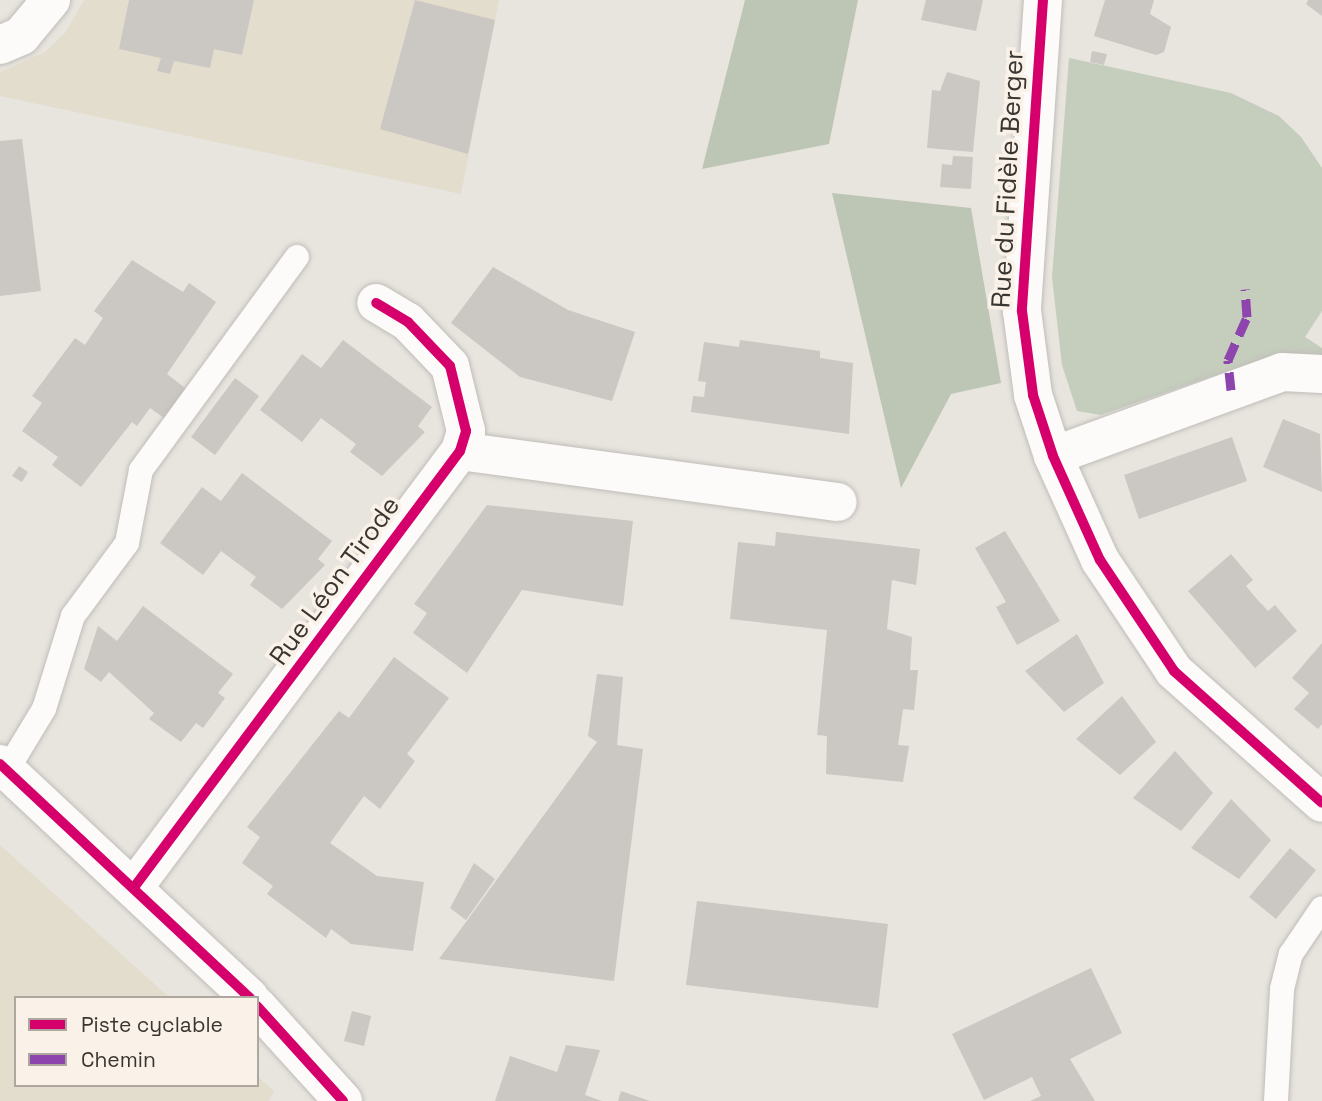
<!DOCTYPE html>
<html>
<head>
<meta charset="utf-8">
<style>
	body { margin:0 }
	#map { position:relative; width:1322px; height:1101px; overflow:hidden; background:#e8e4de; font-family:"Space Grotesk",sans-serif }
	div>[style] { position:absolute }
	.industrial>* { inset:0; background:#e3ddce }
	.green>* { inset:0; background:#c5cdbd }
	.forest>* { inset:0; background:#bdc6b4 }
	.building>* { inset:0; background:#cbc7c3 }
	.roads { filter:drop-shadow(0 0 2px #c0bdb9) drop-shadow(0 0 2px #c0bdb9) }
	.lane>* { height:24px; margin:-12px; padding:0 12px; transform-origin:12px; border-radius:12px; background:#fcfbfa }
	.street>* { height:38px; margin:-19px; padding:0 19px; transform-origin:19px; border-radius:19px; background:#fcfbfa }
	.quiet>* { height:9px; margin-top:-4.5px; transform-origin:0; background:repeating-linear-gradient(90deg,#8e44ad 0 18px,transparent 0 27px) }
	.cycleway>* { height:10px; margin:-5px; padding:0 5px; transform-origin:5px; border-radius:5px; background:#d6006c }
	span { translate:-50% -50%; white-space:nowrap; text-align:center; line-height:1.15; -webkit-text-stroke:7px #faf2e8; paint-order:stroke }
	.street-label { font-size:26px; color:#393632 }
	.legend { position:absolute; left:14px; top:996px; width:245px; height:91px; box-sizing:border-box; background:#faf2e8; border:2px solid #ada79f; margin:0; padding:9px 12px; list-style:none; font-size:21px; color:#393632 }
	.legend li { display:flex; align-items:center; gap:14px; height:35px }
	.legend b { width:35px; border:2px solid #ada79f }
</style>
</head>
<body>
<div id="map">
	<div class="industrial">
		<div style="clip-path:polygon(84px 0,499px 0,461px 194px,0 96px,0 72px,45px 52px,65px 33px)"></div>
		<div style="clip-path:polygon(0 845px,170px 998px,16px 998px,16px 1085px,257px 1085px,257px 1076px,274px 1091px,269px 1101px,0 1101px)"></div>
	</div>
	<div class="green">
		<div style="clip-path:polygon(1069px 58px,1231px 93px,1279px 116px,1301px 137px,1322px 168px,1322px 311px,1305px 337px,1322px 348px,1322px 355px,1271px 356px,1101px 415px,1077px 411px,1062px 365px,1052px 277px)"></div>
	</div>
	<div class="forest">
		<div style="clip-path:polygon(745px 0,858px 0,829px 144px,702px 169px)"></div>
		<div style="clip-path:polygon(832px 193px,971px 208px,1001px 383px,951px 394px,901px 488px)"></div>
	</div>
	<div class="building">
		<div style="clip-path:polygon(129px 0,254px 0,242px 55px,214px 49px,210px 68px,174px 61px,170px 74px,157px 71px,161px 58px,119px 49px)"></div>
		<div style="clip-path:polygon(415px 0,495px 20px,468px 154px,380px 129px)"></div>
		<div style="clip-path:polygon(926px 0,983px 0,976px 31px,921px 20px)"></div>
		<div style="clip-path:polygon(1105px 0,1154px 0,1150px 14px,1171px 27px,1164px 52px,1156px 55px,1094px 36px)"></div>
		<div style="clip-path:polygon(1308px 0,1322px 0,1322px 16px,1306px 4px)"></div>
		<div style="clip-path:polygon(1092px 51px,1107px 54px,1104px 65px,1090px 62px)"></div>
		<div style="clip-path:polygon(947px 72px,980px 81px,973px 152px,927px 148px,932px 90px,940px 91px)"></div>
		<div style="clip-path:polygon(22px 139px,41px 291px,0 296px,0 141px)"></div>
		<div style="clip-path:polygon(953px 156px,973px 157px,971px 189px,940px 187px,942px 164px,952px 165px)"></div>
		<div style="clip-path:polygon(132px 260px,183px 292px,189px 283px,216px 302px,167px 374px,185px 388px,164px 418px,150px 408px,137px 426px,132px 422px,81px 487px,52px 465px,58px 457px,22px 431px,42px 403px,32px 396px,75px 338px,85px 345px,103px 318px,94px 311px)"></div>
		<div style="clip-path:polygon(493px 267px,568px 310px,635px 332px,612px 401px,520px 377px,451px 323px)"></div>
		<div style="clip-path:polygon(343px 340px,432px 407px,418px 426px,425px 432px,382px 476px,350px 452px,356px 444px,321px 418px,302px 442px,260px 410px,302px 354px,321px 368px)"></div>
		<div style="clip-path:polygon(740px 340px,820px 351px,820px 358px,853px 363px,849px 434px,691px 412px,693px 396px,704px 397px,706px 382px,698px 381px,704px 342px,739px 347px)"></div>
		<div style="clip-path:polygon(235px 378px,259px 396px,215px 455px,191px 437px)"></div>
		<div style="clip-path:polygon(1283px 419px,1320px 434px,1322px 492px,1263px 467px)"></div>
		<div style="clip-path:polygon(1232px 437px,1247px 481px,1139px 519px,1124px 475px)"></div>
		<div style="clip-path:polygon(19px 466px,28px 472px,22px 482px,12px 476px)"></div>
		<div style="clip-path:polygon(242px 473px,332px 541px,318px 559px,325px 565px,282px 609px,250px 585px,256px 577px,221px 551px,203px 575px,160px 543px,202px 487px,221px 501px)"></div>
		<div style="clip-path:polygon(487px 505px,633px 521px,623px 606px,522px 590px,467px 673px,413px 633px,427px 613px,414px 604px)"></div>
		<div style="clip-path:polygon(1005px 531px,1060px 621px,1017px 645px,996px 607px,1006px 602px,975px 548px)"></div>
		<div style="clip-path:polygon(776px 532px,920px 549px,916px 585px,892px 580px,887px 629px,912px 637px,910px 670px,918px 670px,914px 710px,903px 709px,898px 745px,909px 746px,903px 782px,826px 774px,827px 736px,817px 735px,827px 630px,730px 619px,738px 542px,775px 546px)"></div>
		<div style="clip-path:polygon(1231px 554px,1253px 580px,1246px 586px,1255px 597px,1268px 611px,1275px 605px,1297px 631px,1255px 668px,1188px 591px)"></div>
		<div style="clip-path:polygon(143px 606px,233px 674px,218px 693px,225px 698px,203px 728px,196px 723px,181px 742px,149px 719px,154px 713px,109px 672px,101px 682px,84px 669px,98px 626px,117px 641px)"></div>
		<div style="clip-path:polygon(1077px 634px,1104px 683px,1064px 712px,1025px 671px)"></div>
		<div style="clip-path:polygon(1322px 643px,1322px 724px,1318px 729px,1294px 709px,1309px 693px,1292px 678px)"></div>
		<div style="clip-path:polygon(394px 657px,449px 698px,407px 754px,415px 761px,380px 809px,364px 796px,330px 843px,377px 876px,424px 882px,413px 951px,351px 944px,331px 929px,326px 938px,267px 894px,273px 886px,242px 863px,260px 837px,247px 827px,339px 711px,349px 718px)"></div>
		<div style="clip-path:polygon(597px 674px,623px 677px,617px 745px,643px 749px,614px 981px,439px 959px,597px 742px,588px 736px)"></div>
		<div style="clip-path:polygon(1122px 696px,1156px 742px,1120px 775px,1076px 739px)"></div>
		<div style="clip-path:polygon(1175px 751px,1213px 793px,1181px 831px,1133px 798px)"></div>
		<div style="clip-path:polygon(1231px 799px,1271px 840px,1239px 879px,1191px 848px)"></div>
		<div style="clip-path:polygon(1290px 848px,1316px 870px,1276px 919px,1249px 897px)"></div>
		<div style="clip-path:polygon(474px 863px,495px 879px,466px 920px,450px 908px)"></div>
		<div style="clip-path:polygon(697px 901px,888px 924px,878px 1008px,686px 985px)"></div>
		<div style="clip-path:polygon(1091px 968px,1122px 1033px,1070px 1059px,1095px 1101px,1030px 1101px,1041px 1096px,1032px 1077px,984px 1100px,952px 1034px)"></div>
		<div style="clip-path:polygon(352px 1011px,371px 1016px,364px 1046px,344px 1041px)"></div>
		<div style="clip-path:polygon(566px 1045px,600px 1050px,585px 1095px,602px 1101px,495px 1101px,510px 1056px,557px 1072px)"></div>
		<div style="clip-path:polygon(621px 1091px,650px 1101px,618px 1101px)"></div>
	</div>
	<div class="roads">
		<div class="lane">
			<div style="left:7px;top:770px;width:71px;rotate:-58.8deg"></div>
			<div style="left:44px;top:709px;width:97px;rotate:-72.7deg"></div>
			<div style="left:73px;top:616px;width:91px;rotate:-53.5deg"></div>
			<div style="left:127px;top:543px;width:74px;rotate:-79.1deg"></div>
			<div style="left:141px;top:470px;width:264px;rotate:-53.8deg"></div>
			<div style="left:1276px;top:1101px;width:112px;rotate:-86.9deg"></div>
			<div style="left:1282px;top:989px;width:36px;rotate:-76deg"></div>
			<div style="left:1291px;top:954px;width:55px;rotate:-56deg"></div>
		</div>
		<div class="street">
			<div style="left:1043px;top:0;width:312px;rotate:93.9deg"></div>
			<div style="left:1022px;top:311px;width:85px;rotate:82.5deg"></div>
			<div style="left:1033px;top:395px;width:64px;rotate:71.8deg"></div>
			<div style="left:1053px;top:456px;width:114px;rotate:65.7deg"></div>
			<div style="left:1100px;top:560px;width:133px;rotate:56.3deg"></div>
			<div style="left:1174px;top:671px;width:198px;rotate:41.7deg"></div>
			<div style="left:0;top:45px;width:23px;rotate:-23deg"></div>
			<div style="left:21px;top:36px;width:47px;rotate:-50.2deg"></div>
			<div style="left:460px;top:451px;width:381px;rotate:7.7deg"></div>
			<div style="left:1053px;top:456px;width:244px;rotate:-20.1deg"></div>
			<div style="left:1282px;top:372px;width:40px;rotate:2.9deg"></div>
			<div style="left:0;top:764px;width:342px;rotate:43.1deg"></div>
			<div style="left:135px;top:886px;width:543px;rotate:-53.24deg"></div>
			<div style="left:460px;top:451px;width:21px;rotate:-73deg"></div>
			<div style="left:466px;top:431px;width:67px;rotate:-103.8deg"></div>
			<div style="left:450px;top:366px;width:61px;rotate:-133.7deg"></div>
			<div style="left:408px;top:322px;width:37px;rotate:-149deg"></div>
			<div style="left:257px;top:1006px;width:128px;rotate:47.8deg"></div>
		</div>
	</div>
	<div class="quiet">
		<div style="left:1231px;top:390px;width:30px;rotate:-96deg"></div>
		<div style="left:1228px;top:360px;width:47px;rotate:-66.2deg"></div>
		<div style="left:1247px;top:317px;width:28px;rotate:-94deg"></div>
	</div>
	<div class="cycleway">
		<div style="left:1043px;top:0;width:312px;rotate:93.9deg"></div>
		<div style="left:1022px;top:311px;width:85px;rotate:82.5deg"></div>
		<div style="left:1033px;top:395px;width:64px;rotate:71.8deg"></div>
		<div style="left:1053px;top:456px;width:114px;rotate:65.7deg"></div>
		<div style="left:1100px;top:560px;width:133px;rotate:56.3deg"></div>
		<div style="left:1174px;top:671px;width:198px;rotate:41.7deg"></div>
		<div style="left:0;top:764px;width:342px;rotate:43.1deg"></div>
		<div style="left:135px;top:886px;width:543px;rotate:-53.24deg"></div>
		<div style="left:460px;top:451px;width:21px;rotate:-73deg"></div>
		<div style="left:466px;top:431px;width:67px;rotate:-103.8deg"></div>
		<div style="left:450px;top:366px;width:61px;rotate:-133.7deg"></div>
		<div style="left:408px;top:322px;width:37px;rotate:-149deg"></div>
		<div style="left:257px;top:1006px;width:128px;rotate:47.8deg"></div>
	</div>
	<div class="street-label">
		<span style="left:1008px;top:179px;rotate:-87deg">Rue du Fidèle Berger</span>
		<span style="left:335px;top:581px;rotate:-54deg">Rue Léon Tirode</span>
	</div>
	<ul class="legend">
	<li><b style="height:9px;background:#d6006c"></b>Piste cyclable</li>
	<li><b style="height:9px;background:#8e44ad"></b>Chemin</li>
	</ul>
</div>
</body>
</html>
